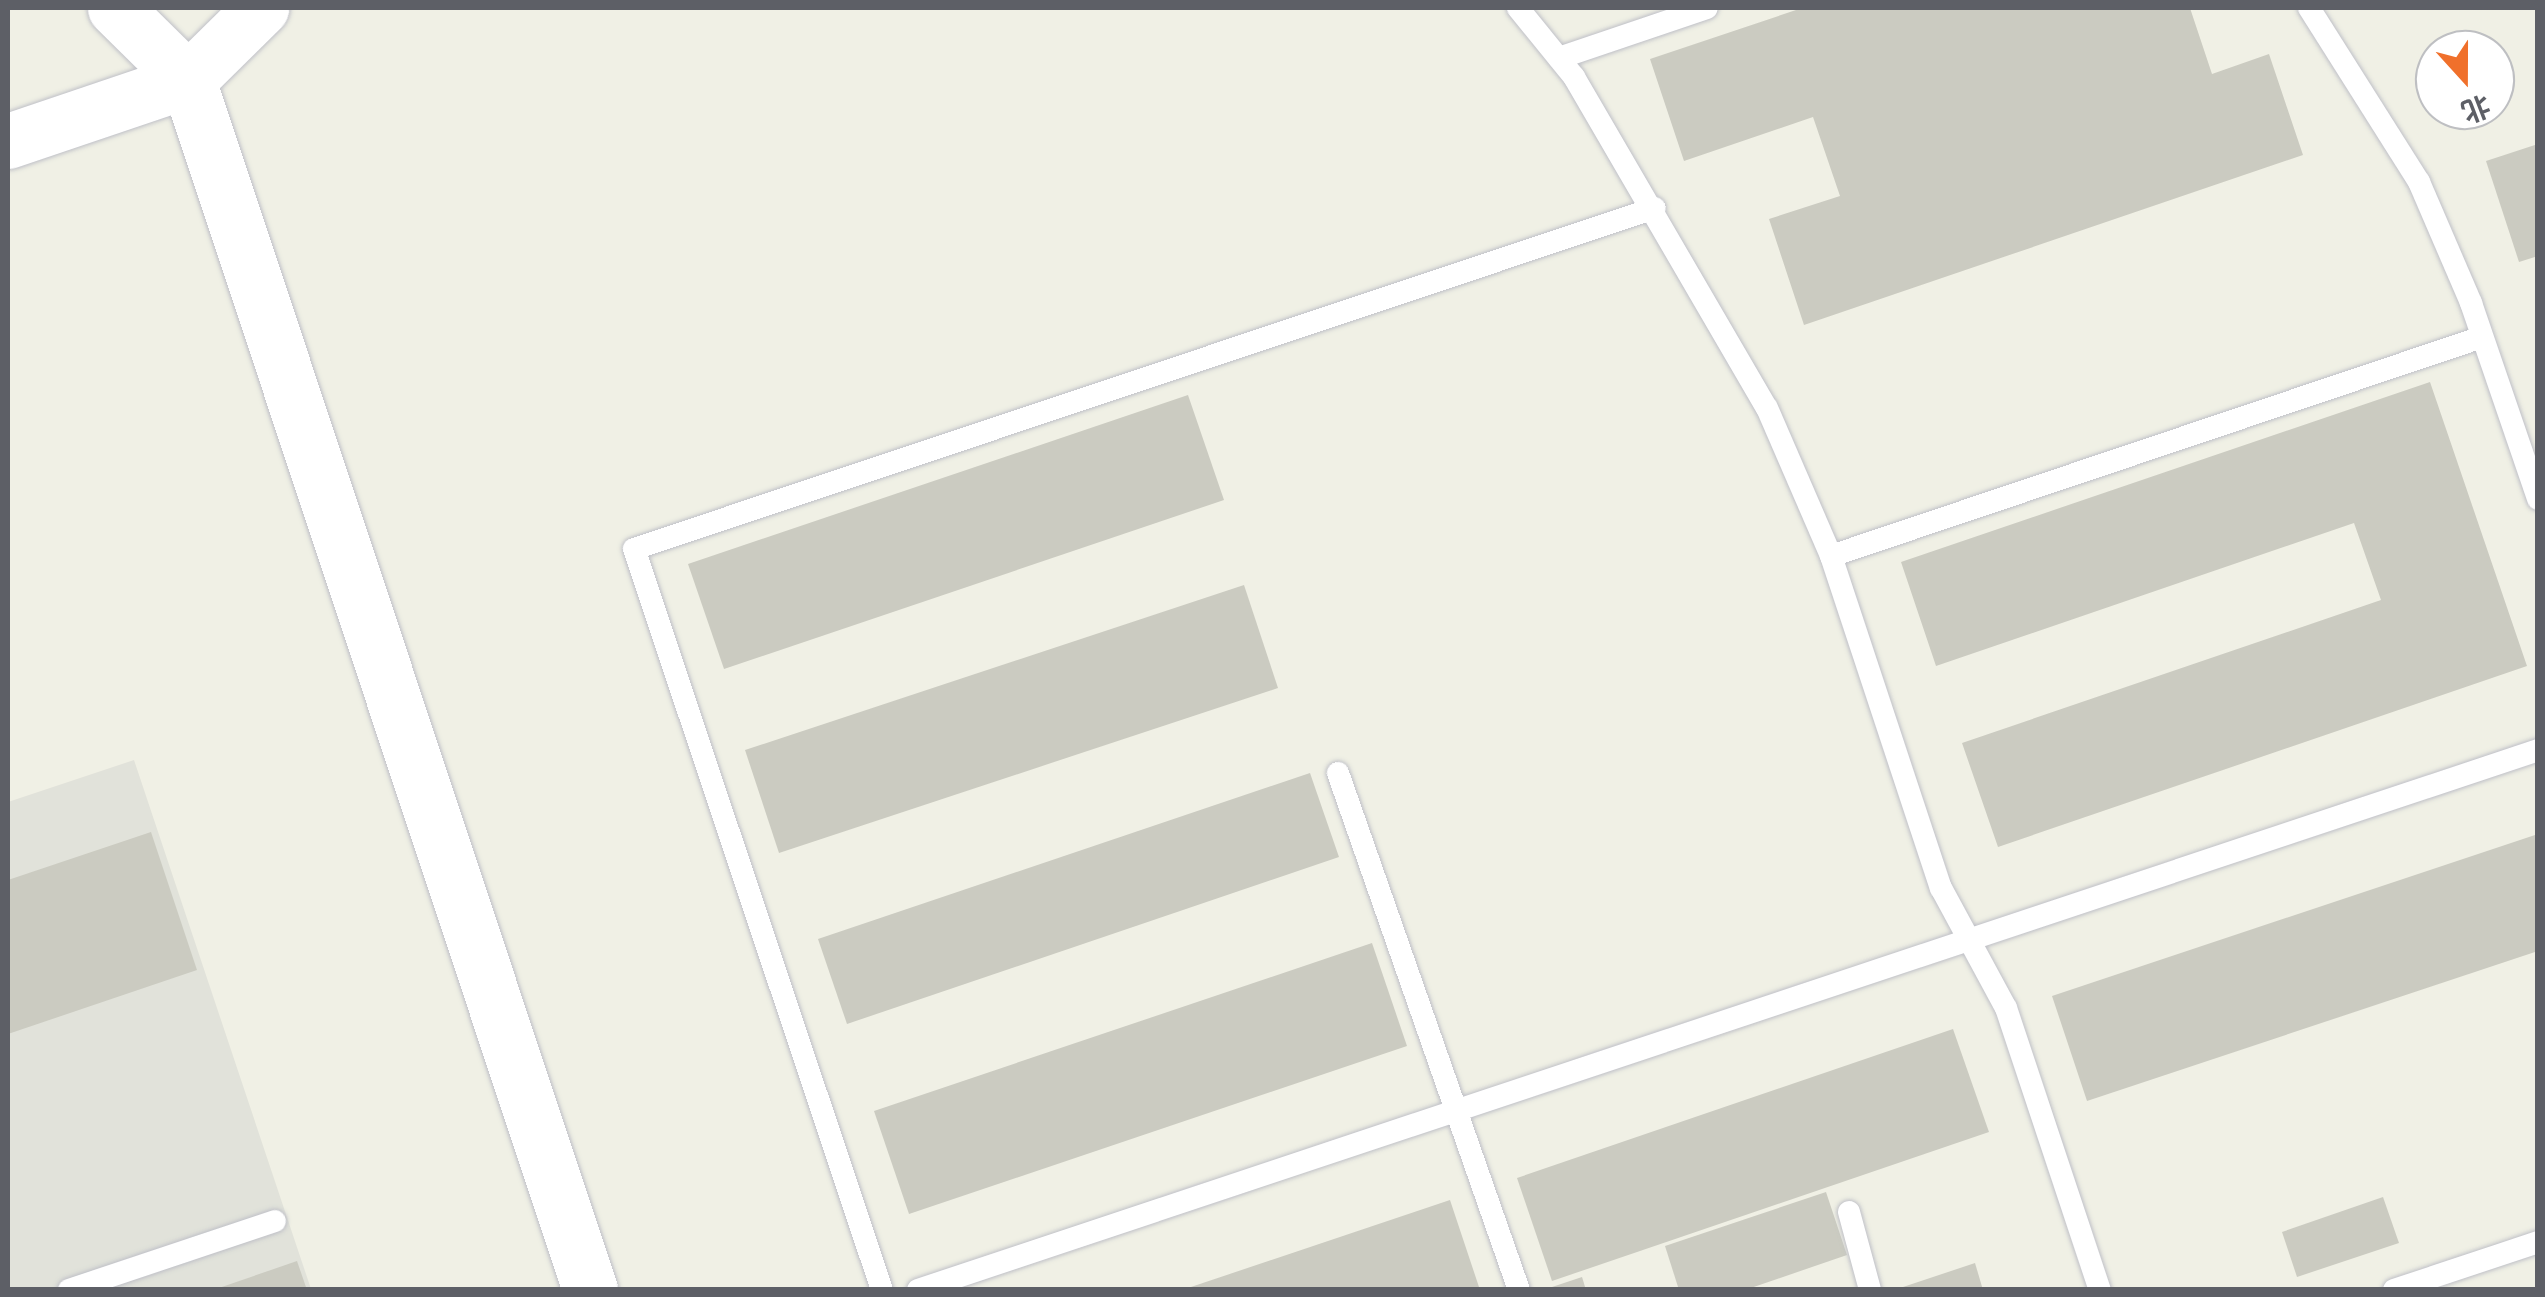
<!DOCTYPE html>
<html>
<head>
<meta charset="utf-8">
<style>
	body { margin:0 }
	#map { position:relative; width:2545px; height:1297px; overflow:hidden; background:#f0f0e5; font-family:Overpass,"Noto Sans SC",sans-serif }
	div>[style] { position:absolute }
	.industrial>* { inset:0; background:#e1e2da }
	.building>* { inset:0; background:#cbcbc1 }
	.roads { filter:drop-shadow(0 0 2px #bfc0c7) drop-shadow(0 0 2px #bfc0c7) }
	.lane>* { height:22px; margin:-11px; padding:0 11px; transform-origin:11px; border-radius:11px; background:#fff }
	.secondary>* { height:55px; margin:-27.5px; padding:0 27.5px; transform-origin:27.5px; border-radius:27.5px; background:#fff }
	span { translate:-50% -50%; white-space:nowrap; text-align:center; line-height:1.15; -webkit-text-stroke:8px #fff; paint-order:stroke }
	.frame { position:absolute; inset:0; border:10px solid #5d5f66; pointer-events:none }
	.north { position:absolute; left:2415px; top:30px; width:100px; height:100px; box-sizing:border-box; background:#fff; border:2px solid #bebfc2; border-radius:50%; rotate:159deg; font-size:28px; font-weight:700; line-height:40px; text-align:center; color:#5d5f66 }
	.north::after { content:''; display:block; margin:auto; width:35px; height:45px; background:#f0702b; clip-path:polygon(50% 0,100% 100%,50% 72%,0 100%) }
</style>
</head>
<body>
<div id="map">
	<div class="industrial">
		<div style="clip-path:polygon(134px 760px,311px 1289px,8px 1289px,8px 802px)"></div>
	</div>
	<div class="building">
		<div style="clip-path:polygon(1802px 8px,2190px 8px,2212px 74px,2269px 54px,2303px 155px,1804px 325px,1769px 219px,1840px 196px,1813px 117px,1684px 161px,1650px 59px)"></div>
		<div style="clip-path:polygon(2538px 144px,2538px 256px,2519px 262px,2486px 161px)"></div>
		<div style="clip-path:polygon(2430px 382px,2527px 666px,1998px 847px,1962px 743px,2381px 600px,2354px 523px,1936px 666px,1901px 562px)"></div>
		<div style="clip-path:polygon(1188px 395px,1224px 500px,724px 669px,688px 564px)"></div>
		<div style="clip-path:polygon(1244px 585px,1278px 688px,779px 853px,745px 750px)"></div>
		<div style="clip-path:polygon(1310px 773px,1339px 857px,847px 1024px,818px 939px)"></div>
		<div style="clip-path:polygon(151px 832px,197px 970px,8px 1034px,8px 880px)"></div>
		<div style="clip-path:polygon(2538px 834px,2538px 951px,2087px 1101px,2052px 996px)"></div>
		<div style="clip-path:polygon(1372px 943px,1407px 1046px,909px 1214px,874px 1111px)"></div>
		<div style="clip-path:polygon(1953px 1029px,1989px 1132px,1552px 1281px,1517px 1178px)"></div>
		<div style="clip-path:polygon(1826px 1192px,1847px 1255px,1745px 1290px,1679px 1290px,1665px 1246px)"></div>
		<div style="clip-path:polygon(2383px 1197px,2399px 1243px,2297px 1277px,2282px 1232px)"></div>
		<div style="clip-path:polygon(1450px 1200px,1480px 1290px,1185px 1290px,1185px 1289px)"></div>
		<div style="clip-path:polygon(297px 1261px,307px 1290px,216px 1290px,216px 1289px)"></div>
		<div style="clip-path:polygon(1975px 1263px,1983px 1290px,1898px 1290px,1897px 1289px)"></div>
		<div style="clip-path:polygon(1582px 1277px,1586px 1290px,1546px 1290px,1546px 1289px)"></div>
	</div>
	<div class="roads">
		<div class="lane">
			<div style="left:1518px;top:8px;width:89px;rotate:50.9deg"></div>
			<div style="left:1574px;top:77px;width:383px;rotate:59.8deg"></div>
			<div style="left:1767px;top:408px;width:161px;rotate:66.6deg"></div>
			<div style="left:1831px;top:556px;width:350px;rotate:71.7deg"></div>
			<div style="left:1941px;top:888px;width:136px;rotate:61.6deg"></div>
			<div style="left:2006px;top:1008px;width:297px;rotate:71.6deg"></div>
			<div style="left:2309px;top:8px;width:206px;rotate:57.7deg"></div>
			<div style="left:2419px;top:182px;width:132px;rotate:66.7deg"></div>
			<div style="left:2471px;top:303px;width:207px;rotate:71.1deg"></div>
			<div style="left:1559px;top:58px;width:156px;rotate:-18.7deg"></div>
			<div style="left:1831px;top:556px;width:687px;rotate:-18.59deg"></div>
			<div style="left:1338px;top:773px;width:548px;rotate:70.71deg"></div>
			<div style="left:1849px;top:1212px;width:81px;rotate:74.9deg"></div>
			<div style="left:69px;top:1290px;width:217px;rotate:-18.5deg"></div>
			<div style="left:882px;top:1290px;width:781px;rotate:-108.5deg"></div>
			<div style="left:634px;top:549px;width:1076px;rotate:-18.47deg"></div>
			<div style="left:918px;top:1290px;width:1708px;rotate:-18.43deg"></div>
			<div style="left:2394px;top:1290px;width:152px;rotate:-18.4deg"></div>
		</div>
		<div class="secondary">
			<div style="left:115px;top:8px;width:103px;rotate:44.6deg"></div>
			<div style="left:188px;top:80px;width:1275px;rotate:71.62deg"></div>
			<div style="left:8px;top:141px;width:190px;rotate:-18.7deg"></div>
			<div style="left:188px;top:80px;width:103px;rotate:-44.6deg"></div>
		</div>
	</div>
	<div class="frame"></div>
	<div class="north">北</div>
</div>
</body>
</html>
